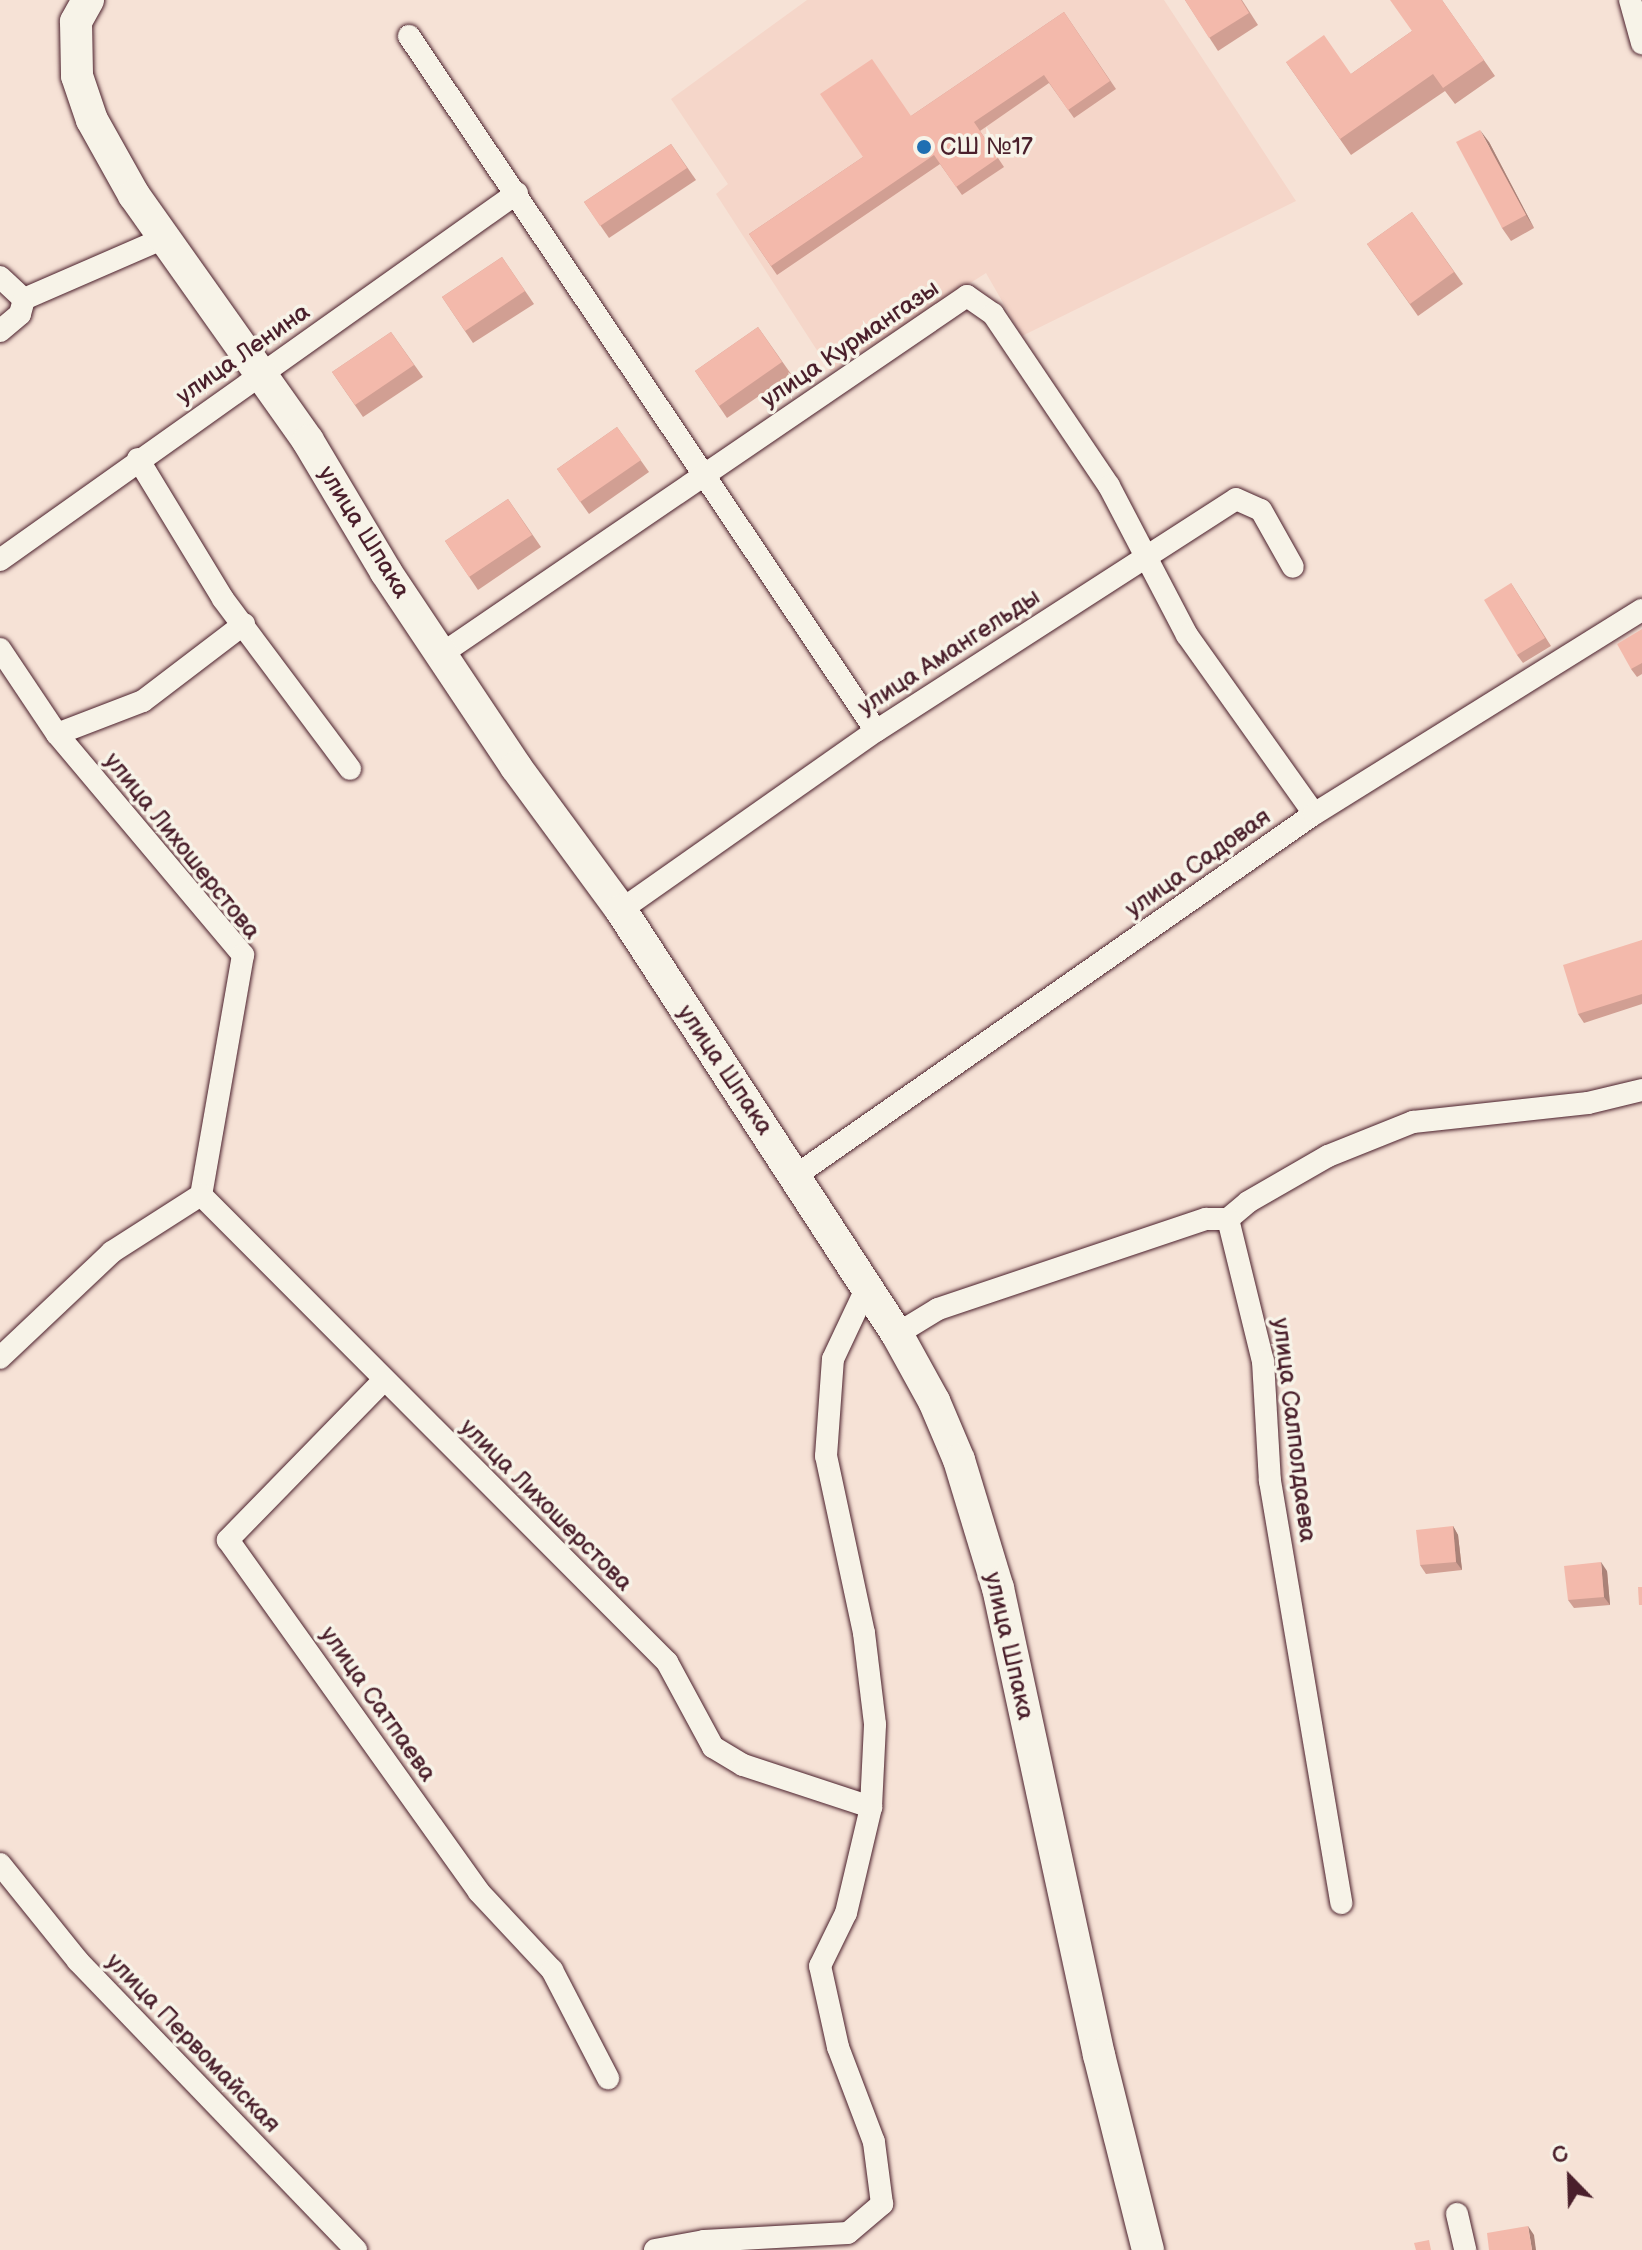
<!DOCTYPE html>
<html>
<head>
<meta charset="utf-8">
<style>
	body { margin:0 }
	#map { position:relative; width:1642px; height:2250px; overflow:hidden; background:#f6e2d6; font-family:"Balsamiq Sans",sans-serif }
	div>[style] { position:absolute }
	.built>* { inset:0; background:#f5d6c9 }
	.roads { filter:drop-shadow(0 0 2px #4a1f2b) drop-shadow(0 0 2px #4a1f2b) }
	.street>* { height:22px; margin:-11px; padding:0 11px; transform-origin:11px; border-radius:11px; background:#f7f3e8 }
	.secondary>* { height:32px; margin:-16px; padding:0 16px; transform-origin:16px; border-radius:16px; background:#f7f3e8 }
	.wall>* { inset:0; background:#d19f93 }
	.shaded-wall>* { inset:0; background:#aa8278 }
	.building>* { inset:0; background:#f3b9ab }
	.dots>* { width:22px; height:22px; translate:-50% -50%; box-sizing:border-box; border:4px solid #f7f3e8; border-radius:50% }
	span { translate:-50% -50%; white-space:nowrap; text-align:center; line-height:1.15; -webkit-text-stroke:7px #f7f3e8; paint-order:stroke }
	.poi-label { font-size:24px; color:#4a1f2b }
	.left { translate:0 -50%; text-align:left }
	.street-label { font-size:24px; color:#4a1f2b }
	.north { position:absolute; left:1530px; top:2138px; width:80px; height:80px; -webkit-text-stroke:6px #f7f3e8; paint-order:stroke; rotate:337deg; font-size:22px; font-weight:700; line-height:32px; text-align:center; color:#4a1f2b }
	.north::after { content:''; display:block; margin:auto; width:28px; height:36px; background:#4a1f2b; clip-path:polygon(50% 0,100% 100%,50% 72%,0 100%) }
</style>
</head>
<body>
<div id="map">
	<div class="built">
		<div style="clip-path:polygon(807px 0,1164px 0,1296px 201px,1022px 336px,986px 273px,831px 372px,716px 194px,728px 184px,671px 99px)"></div>
	</div>
	<div class="roads">
		<div class="street">
			<div style="left:1630px;top:0;width:45px;rotate:74.4deg"></div>
			<div style="left:409px;top:36px;width:837px;rotate:56.1deg"></div>
			<div style="left:0;top:277px;width:33px;rotate:43deg"></div>
			<div style="left:24px;top:299px;width:153px;rotate:-23.5deg"></div>
			<div style="left:0;top:331px;width:26px;rotate:-40deg"></div>
			<div style="left:20px;top:314px;width:16px;rotate:-75deg"></div>
			<div style="left:138px;top:459px;width:164px;rotate:58.7deg"></div>
			<div style="left:223px;top:599px;width:212px;rotate:53.2deg"></div>
			<div style="left:0;top:560px;width:634px;rotate:-35.37deg"></div>
			<div style="left:0;top:649px;width:102px;rotate:56.2deg"></div>
			<div style="left:57px;top:734px;width:289px;rotate:49.9deg"></div>
			<div style="left:243px;top:955px;width:244px;rotate:99.9deg"></div>
			<div style="left:201px;top:1195px;width:106px;rotate:147.4deg"></div>
			<div style="left:112px;top:1252px;width:154px;rotate:136.6deg"></div>
			<div style="left:443px;top:653px;width:634px;rotate:-34.27deg"></div>
			<div style="left:967px;top:296px;width:32px;rotate:35deg"></div>
			<div style="left:993px;top:314px;width:207px;rotate:56deg"></div>
			<div style="left:1109px;top:486px;width:168px;rotate:62.4deg"></div>
			<div style="left:1187px;top:635px;width:219px;rotate:54.6deg"></div>
			<div style="left:57px;top:734px;width:92px;rotate:-21deg"></div>
			<div style="left:143px;top:701px;width:127px;rotate:-37.3deg"></div>
			<div style="left:621px;top:910px;width:312px;rotate:-35.1deg"></div>
			<div style="left:876px;top:731px;width:428px;rotate:-32.8deg"></div>
			<div style="left:1236px;top:499px;width:27px;rotate:24deg"></div>
			<div style="left:1261px;top:510px;width:65px;rotate:60.7deg"></div>
			<div style="left:795px;top:1176px;width:633px;rotate:-34.9deg"></div>
			<div style="left:1314px;top:814px;width:386px;rotate:-31.9deg"></div>
			<div style="left:201px;top:1195px;width:660px;rotate:45.06deg"></div>
			<div style="left:667px;top:1662px;width:97px;rotate:61.6deg"></div>
			<div style="left:713px;top:1747px;width:35px;rotate:31deg"></div>
			<div style="left:743px;top:1765px;width:135px;rotate:18.2deg"></div>
			<div style="left:1228px;top:1219px;width:26px;rotate:-40deg"></div>
			<div style="left:1248px;top:1202px;width:92px;rotate:-29.9deg"></div>
			<div style="left:1328px;top:1156px;width:92px;rotate:-21.8deg"></div>
			<div style="left:1413px;top:1122px;width:176px;rotate:-6.2deg"></div>
			<div style="left:1588px;top:1103px;width:56px;rotate:-13.5deg"></div>
			<div style="left:897px;top:1334px;width:48px;rotate:-31.4deg"></div>
			<div style="left:938px;top:1309px;width:283px;rotate:-18.6deg"></div>
			<div style="left:1206px;top:1219px;width:22px"></div>
			<div style="left:1228px;top:1219px;width:146px;rotate:76.2deg"></div>
			<div style="left:1263px;top:1361px;width:120px;rotate:86.7deg"></div>
			<div style="left:1270px;top:1481px;width:428px;rotate:80.4deg"></div>
			<div style="left:382px;top:1382px;width:221px;rotate:134.3deg"></div>
			<div style="left:228px;top:1540px;width:432px;rotate:54.5deg"></div>
			<div style="left:479px;top:1892px;width:107px;rotate:46.9deg"></div>
			<div style="left:552px;top:1970px;width:122px;rotate:62.6deg"></div>
			<div style="left:0;top:1864px;width:124px;rotate:51.2deg"></div>
			<div style="left:78px;top:1961px;width:401px;rotate:46.1deg"></div>
			<div style="left:1457px;top:2214px;width:37px;rotate:77deg"></div>
			<div style="left:655px;top:2250px;width:50px;rotate:-10.4deg"></div>
			<div style="left:704px;top:2241px;width:144px;rotate:-3.2deg"></div>
			<div style="left:848px;top:2233px;width:45px;rotate:-40.5deg"></div>
			<div style="left:882px;top:2204px;width:63px;rotate:-97.4deg"></div>
			<div style="left:874px;top:2142px;width:102px;rotate:-110.8deg"></div>
			<div style="left:838px;top:2047px;width:83px;rotate:-102.5deg"></div>
			<div style="left:820px;top:1966px;width:59px;rotate:-63.9deg"></div>
			<div style="left:846px;top:1913px;width:109px;rotate:-76.7deg"></div>
			<div style="left:871px;top:1807px;width:83px;rotate:-87.2deg"></div>
			<div style="left:875px;top:1724px;width:92px;rotate:-96.9deg"></div>
			<div style="left:864px;top:1633px;width:181px;rotate:-102.1deg"></div>
			<div style="left:826px;top:1456px;width:97px;rotate:-85.9deg"></div>
			<div style="left:833px;top:1359px;width:77px;rotate:-64.8deg"></div>
		</div>
		<div class="secondary">
			<div style="left:88px;top:0;width:25px;rotate:119deg"></div>
			<div style="left:76px;top:22px;width:54px;rotate:88.9deg"></div>
			<div style="left:77px;top:76px;width:46px;rotate:71.2deg"></div>
			<div style="left:92px;top:120px;width:86px;rotate:60.8deg"></div>
			<div style="left:134px;top:195px;width:301px;rotate:54.7deg"></div>
			<div style="left:308px;top:441px;width:152px;rotate:59.2deg"></div>
			<div style="left:386px;top:572px;width:234px;rotate:56.3deg"></div>
			<div style="left:516px;top:767px;width:177px;rotate:53.7deg"></div>
			<div style="left:621px;top:910px;width:506px;rotate:56.94deg"></div>
			<div style="left:897px;top:1334px;width:77px;rotate:61.1deg"></div>
			<div style="left:934px;top:1401px;width:64px;rotate:67deg"></div>
			<div style="left:959px;top:1460px;width:134px;rotate:73.1deg"></div>
			<div style="left:998px;top:1588px;width:478px;rotate:77.8deg"></div>
			<div style="left:1099px;top:2055px;width:201px;rotate:75.9deg"></div>
		</div>
	</div>
	<div class="wall">
		<div style="clip-path:polygon(1185px 0,1242px 0,1258px 25px,1218px 51px)"></div>
		<div style="clip-path:polygon(1442px 0,1495px 76px,1455px 104px,1445px 91px,1351px 155px,1286px 62px,1351px 74px,1412px 31px)"></div>
		<div style="clip-path:polygon(1064px 12px,1116px 89px,1074px 118px,1049px 83px,980px 131px,1004px 167px,962px 195px,940px 164px,777px 275px,749px 234px,863px 157px,911px 116px)"></div>
		<div style="clip-path:polygon(1489px 142px,1534px 228px,1511px 241px,1502px 228px)"></div>
		<div style="clip-path:polygon(671px 144px,696px 180px,609px 238px,584px 202px)"></div>
		<div style="clip-path:polygon(1412px 212px,1463px 284px,1418px 316px,1367px 244px)"></div>
		<div style="clip-path:polygon(502px 257px,534px 304px,473px 343px,442px 297px)"></div>
		<div style="clip-path:polygon(758px 327px,791px 374px,727px 418px,695px 371px)"></div>
		<div style="clip-path:polygon(391px 332px,423px 377px,363px 417px,332px 372px)"></div>
		<div style="clip-path:polygon(617px 427px,649px 472px,589px 514px,557px 469px)"></div>
		<div style="clip-path:polygon(508px 499px,541px 547px,478px 590px,445px 541px)"></div>
		<div style="clip-path:polygon(1511px 583px,1551px 646px,1523px 663px,1517px 655px)"></div>
		<div style="clip-path:polygon(1642px 629px,1642px 674px,1637px 677px,1631px 669px)"></div>
		<div style="clip-path:polygon(1642px 940px,1642px 1004px,1584px 1023px,1578px 1014px)"></div>
		<div style="clip-path:polygon(1453px 1526px,1458px 1535px,1462px 1570px,1426px 1574px,1420px 1565px)"></div>
		<div style="clip-path:polygon(1607px 1571px,1610px 1605px,1574px 1608px,1568px 1600px)"></div>
	</div>
	<div class="shaded-wall">
		<div style="clip-path:polygon(1480px 130px,1489px 142px,1534px 228px,1526px 215px)"></div>
		<div style="clip-path:polygon(1453px 1526px,1458px 1535px,1462px 1570px,1456px 1562px)"></div>
		<div style="clip-path:polygon(1601px 1562px,1607px 1571px,1610px 1605px,1604px 1597px)"></div>
		<div style="clip-path:polygon(1528px 2226px,1534px 2235px,1536px 2250px,1532px 2250px)"></div>
	</div>
	<div class="building">
		<div style="clip-path:polygon(1185px 0,1241px 0,1249px 13px,1209px 38px)"></div>
		<div style="clip-path:polygon(1390px 0,1442px 0,1484px 60px,1443px 88px,1433px 74px,1340px 139px,1286px 62px,1324px 35px,1351px 74px,1412px 31px)"></div>
		<div style="clip-path:polygon(1064px 12px,1110px 81px,1068px 110px,1044px 75px,974px 122px,998px 158px,956px 187px,934px 155px,771px 266px,749px 234px,863px 157px,820px 94px,872px 59px,911px 116px)"></div>
		<div style="clip-path:polygon(1480px 130px,1526px 215px,1502px 228px,1456px 142px)"></div>
		<div style="clip-path:polygon(671px 144px,687px 168px,600px 226px,584px 202px)"></div>
		<div style="clip-path:polygon(1412px 212px,1454px 272px,1410px 304px,1367px 244px)"></div>
		<div style="clip-path:polygon(502px 257px,525px 291px,465px 331px,442px 297px)"></div>
		<div style="clip-path:polygon(758px 327px,782px 362px,719px 406px,695px 371px)"></div>
		<div style="clip-path:polygon(391px 332px,414px 365px,355px 405px,332px 372px)"></div>
		<div style="clip-path:polygon(617px 427px,641px 460px,580px 502px,557px 469px)"></div>
		<div style="clip-path:polygon(508px 499px,532px 535px,469px 577px,445px 541px)"></div>
		<div style="clip-path:polygon(1511px 583px,1545px 638px,1517px 655px,1484px 600px)"></div>
		<div style="clip-path:polygon(1642px 629px,1642px 663px,1631px 669px,1617px 644px)"></div>
		<div style="clip-path:polygon(1642px 940px,1642px 994px,1578px 1014px,1563px 965px)"></div>
		<div style="clip-path:polygon(1453px 1526px,1456px 1562px,1420px 1565px,1416px 1530px)"></div>
		<div style="clip-path:polygon(1601px 1562px,1604px 1597px,1568px 1600px,1564px 1566px)"></div>
		<div style="clip-path:polygon(1638px 1587px,1642px 1587px,1642px 1605px,1639px 1605px)"></div>
		<div style="clip-path:polygon(1528px 2226px,1532px 2250px,1489px 2250px,1487px 2233px)"></div>
		<div style="clip-path:polygon(1429px 2240px,1431px 2250px,1416px 2250px,1414px 2243px)"></div>
	</div>
	<div class="dots">
		<div style="left:924px;top:147px;background:#1f6fb2"></div>
	</div>
	<div class="poi-label">
		<span class="left" style="left:940px;top:147px">СШ №17</span>
	</div>
	<div class="street-label">
		<span style="left:850px;top:344px;rotate:-34deg">улица Курмангазы</span>
		<span style="left:243px;top:354px;rotate:-35deg">улица Ленина</span>
		<span style="left:364px;top:532px;rotate:58deg">улица Шпака</span>
		<span style="left:949px;top:652px;rotate:-33deg">улица Амангельды</span>
		<span style="left:182px;top:846px;rotate:51deg">улица Лихошерстова</span>
		<span style="left:1198px;top:863px;rotate:-35deg">улица Садовая</span>
		<span style="left:725px;top:1070px;rotate:56deg">улица Шпака</span>
		<span style="left:1294px;top:1430px;rotate:83deg">улица Салполдаева</span>
		<span style="left:546px;top:1505px;rotate:45deg">улица Лихошерстова</span>
		<span style="left:1009px;top:1646px;rotate:77deg">улица Шпака</span>
		<span style="left:378px;top:1704px;rotate:55deg">улица Сатпаева</span>
		<span style="left:193px;top:2043px;rotate:46deg">улица Первомайская</span>
	</div>
	<div class="north">С</div>
</div>
</body>
</html>
